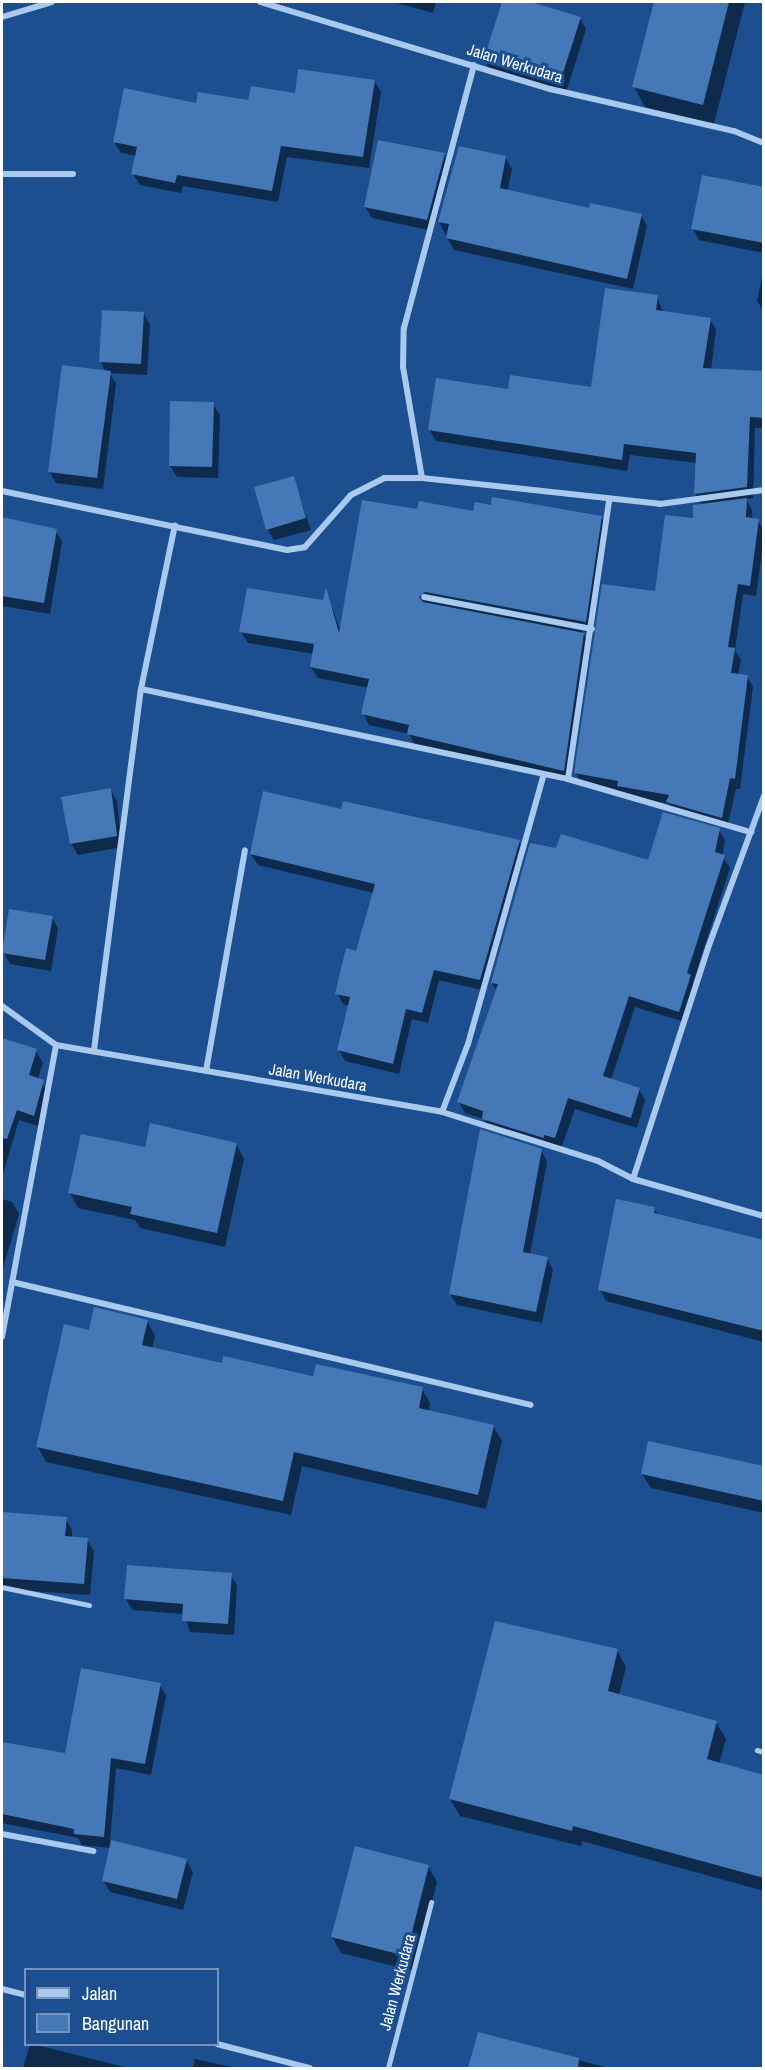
<!DOCTYPE html>
<html>
<head>
<meta charset="utf-8">
<style>
	body { margin:0 }
	#map { position:relative; width:765px; height:2070px; overflow:hidden; background:#1b4f8f; font-family:"Archivo Narrow",sans-serif }
	div>[style] { position:absolute }
	.shadow>* { inset:0; background:#0007 }
	.building>* { inset:0; background:#4478b7 }
	.service>* { height:4.5px; margin:-2.25px; padding:0 2.25px; transform-origin:2.25px; border-radius:2.25px; background:#a9c9ee }
	.minor>* { height:6px; margin:-3px; padding:0 3px; transform-origin:3px; border-radius:3px; background:#a9c9ee }
	span { translate:-50% -50%; white-space:nowrap; text-align:center; line-height:1.15; -webkit-text-stroke:6px #1b4f8f; paint-order:stroke }
	.street-label { font-size:16px; color:#fff }
	.frame { position:absolute; inset:0; border:3px solid #fff; pointer-events:none }
	.legend { position:absolute; left:24px; top:1968px; width:195px; height:78px; box-sizing:border-box; background:#1b4f8f; border:2px solid #7695bc; margin:0; padding:8px 10px; list-style:none; font-size:18px; color:#fff }
	.legend li { display:flex; align-items:center; gap:12px; height:30px }
	.legend b { width:30px; border:2px solid #7695bc }
</style>
</head>
<body>
<div id="map">
	<div class="shadow">
		<div style="clip-path:polygon(393px 2px,436px 2px,433px 13px)"></div>
		<div style="clip-path:polygon(504px 2px,526px 2px,580px 18px,586px 29px,565px 96px,491px 73px,485px 61px)"></div>
		<div style="clip-path:polygon(656px 2px,745px 2px,714px 124px,645px 107px,634px 87px)"></div>
		<div style="clip-path:polygon(374px 81px,381px 92px,369px 168px,287px 157px,278px 202px,183px 186px,181px 193px,140px 185px,133px 174px,137px 156px,121px 153px,114px 142px,250px 102px)"></div>
		<div style="clip-path:polygon(444px 155px,451px 166px,433px 231px,372px 218px,365px 207px)"></div>
		<div style="clip-path:polygon(505px 157px,512px 169px,507px 192px,590px 210px,641px 215px,647px 226px,633px 289px,454px 250px,439px 222px)"></div>
		<div style="clip-path:polygon(764px 189px,764px 253px,699px 240px,693px 229px)"></div>
		<div style="clip-path:polygon(764px 267px,764px 312px,757px 301px)"></div>
		<div style="clip-path:polygon(657px 297px,663px 312px,710px 319px,716px 330px,711px 370px,764px 372px,764px 428px,755px 428px,753px 498px,746px 499px,752px 510px,752px 520px,758px 521px,764px 530px,764px 538px,756px 596px,743px 594px,735px 650px,741px 660px,738px 675px,747px 676px,753px 687px,740px 789px,736px 789px,727px 828px,674px 813px,669px 804px,582px 784px,576px 773px,656px 593px,702px 505px,695px 494px,697px 463px,630px 455px,627px 471px,436px 441px,429px 429px,509px 391px,592px 389px)"></div>
		<div style="clip-path:polygon(144px 314px,150px 325px,147px 375px,110px 373px,116px 384px,103px 489px,56px 483px,50px 472px,106px 372px,100px 361px)"></div>
		<div style="clip-path:polygon(213px 404px,220px 415px,218px 478px,177px 477px,170px 466px)"></div>
		<div style="clip-path:polygon(293px 477px,311px 530px,274px 540px,267px 529px)"></div>
		<div style="clip-path:polygon(418px 511px,601px 517px,607px 528px,592px 633px,582px 631px,590px 646px,570px 782px,415px 745px,409px 734px,369px 725px,363px 713px,369px 688px,318px 678px,311px 667px,314px 654px,248px 643px,241px 632px,324px 602px,326px 591px,341px 632px)"></div>
		<div style="clip-path:polygon(4px 519px,56px 531px,62px 542px,50px 614px,2px 606px)"></div>
		<div style="clip-path:polygon(111px 790px,117px 801px,122px 847px,78px 855px,71px 843px)"></div>
		<div style="clip-path:polygon(342px 811px,519px 842px,525px 853px,486px 991px,439px 980px,428px 1023px,412px 1019px,399px 1074px,345px 1061px,339px 1050px,349px 1006px,343px 1004px,337px 993px,357px 952px,374px 893px,258px 865px,251px 854px)"></div>
		<div style="clip-path:polygon(719px 830px,725px 841px,722px 856px,730px 868px,693px 982px,696px 987px,685px 1022px,635px 1007px,611px 1080px,639px 1089px,645px 1100px,637px 1128px,575px 1109px,561px 1149px,490px 1130px,484px 1119px,465px 1113px,459px 1102px,497px 991px,492px 983px,557px 850px,649px 862px)"></div>
		<div style="clip-path:polygon(52px 917px,58px 929px,51px 971px,10px 964px,4px 953px)"></div>
		<div style="clip-path:polygon(2px 1040px,36px 1051px,43px 1063px,38px 1079px,50px 1093px,41px 1127px,19px 1120px,2px 1177px)"></div>
		<div style="clip-path:polygon(236px 1144px,244px 1159px,225px 1247px,140px 1228px,135px 1220px,78px 1208px,70px 1193px,146px 1149px)"></div>
		<div style="clip-path:polygon(541px 1150px,547px 1162px,530px 1255px,547px 1258px,553px 1270px,542px 1323px,457px 1305px,450px 1294px)"></div>
		<div style="clip-path:polygon(2px 1199px,12px 1202px,19px 1214px,2px 1271px)"></div>
		<div style="clip-path:polygon(654px 1208px,658px 1215px,764px 1241px,764px 1342px,606px 1301px,600px 1290px)"></div>
		<div style="clip-path:polygon(147px 1321px,155px 1336px,152px 1349px,223px 1364px,422px 1389px,430px 1403px,429px 1412px,493px 1426px,502px 1441px,486px 1509px,302px 1466px,291px 1515px,46px 1462px,38px 1447px,90px 1332px)"></div>
		<div style="clip-path:polygon(764px 1468px,764px 1513px,651px 1488px,642px 1474px)"></div>
		<div style="clip-path:polygon(2px 1514px,66px 1519px,72px 1530px,72px 1538px,87px 1540px,94px 1551px,90px 1595px,2px 1589px)"></div>
		<div style="clip-path:polygon(231px 1575px,237px 1586px,234px 1635px,190px 1632px,184px 1614px,132px 1610px,126px 1599px)"></div>
		<div style="clip-path:polygon(617px 1650px,626px 1667px,619px 1695px,716px 1722px,726px 1739px,719px 1764px,764px 1776px,764px 1891px,582px 1841px,581px 1846px,460px 1816px,450px 1799px)"></div>
		<div style="clip-path:polygon(160px 1685px,166px 1696px,151px 1775px,116px 1768px,110px 1842px,186px 1860px,193px 1872px,183px 1910px,110px 1892px,103px 1880px,111px 1848px,82px 1845px,78px 1838px,2px 1823px,3px 1744px,66px 1755px)"></div>
		<div style="clip-path:polygon(428px 1866px,437px 1882px,414px 1971px,341px 1953px,332px 1937px)"></div>
		<div style="clip-path:polygon(479px 2033px,608px 2068px,470px 2068px)"></div>
		<div style="clip-path:polygon(30px 2044px,33px 2044px,128px 2068px,23px 2068px)"></div>
		<div style="clip-path:polygon(195px 2059px,232px 2067px,233px 2068px,193px 2068px)"></div>
	</div>
	<div class="building">
		<div style="clip-path:polygon(502px 2px,531px 2px,581px 17px,559px 85px,483px 61px)"></div>
		<div style="clip-path:polygon(654px 2px,729px 2px,703px 105px,632px 87px)"></div>
		<div style="clip-path:polygon(298px 69px,375px 80px,363px 157px,281px 146px,272px 191px,177px 175px,175px 183px,131px 174px,137px 147px,113px 142px,124px 88px,196px 103px,198px 92px,248px 100px,251px 86px,295px 93px)"></div>
		<div style="clip-path:polygon(378px 140px,445px 153px,427px 220px,364px 207px)"></div>
		<div style="clip-path:polygon(459px 146px,506px 156px,500px 188px,589px 208px,590px 203px,642px 214px,627px 279px,446px 238px,449px 224px,438px 222px)"></div>
		<div style="clip-path:polygon(702px 175px,764px 187px,764px 243px,691px 229px)"></div>
		<div style="clip-path:polygon(605px 288px,658px 295px,656px 310px,711px 318px,703px 368px,764px 371px,764px 418px,750px 417px,747px 487px,694px 494px,696px 453px,624px 444px,622px 460px,428px 430px,436px 378px,508px 389px,510px 375px,591px 387px)"></div>
		<div style="clip-path:polygon(102px 310px,144px 312px,141px 364px,99px 362px)"></div>
		<div style="clip-path:polygon(62px 365px,111px 371px,97px 478px,48px 472px)"></div>
		<div style="clip-path:polygon(170px 401px,214px 402px,212px 467px,169px 466px)"></div>
		<div style="clip-path:polygon(294px 476px,306px 518px,266px 530px,254px 487px)"></div>
		<div style="clip-path:polygon(492px 497px,602px 516px,586px 622px,425px 592px,419px 597px,423px 602px,584px 633px,564px 771px,407px 734px,409px 725px,361px 714px,369px 679px,310px 667px,314px 644px,239px 632px,247px 588px,323px 600px,326px 587px,339px 633px,362px 500px,417px 509px,419px 501px,473px 511px,475px 502px,491px 505px)"></div>
		<div style="clip-path:polygon(747px 498px,746px 517px,759px 519px,750px 586px,738px 584px,728px 647px,735px 648px,731px 673px,748px 675px,735px 779px,730px 778px,722px 818px,666px 802px,669px 795px,617px 786px,618px 781px,574px 773px,602px 584px,655px 591px,665px 515px,693px 518px,693px 505px)"></div>
		<div style="clip-path:polygon(2px 517px,57px 529px,44px 603px,2px 596px)"></div>
		<div style="clip-path:polygon(111px 788px,117px 836px,70px 844px,61px 797px)"></div>
		<div style="clip-path:polygon(263px 791px,341px 809px,343px 801px,520px 840px,480px 980px,434px 970px,422px 1013px,406px 1009px,393px 1064px,337px 1050px,350px 997px,335px 994px,346px 948px,356px 951px,375px 884px,250px 854px)"></div>
		<div style="clip-path:polygon(663px 812px,720px 828px,715px 852px,725px 855px,687px 973px,691px 975px,679px 1012px,629px 996px,603px 1076px,640px 1088px,631px 1118px,568px 1098px,555px 1138px,544px 1135px,544px 1138px,482px 1119px,483px 1111px,457px 1102px,498px 984px,491px 983px,530px 843px,556px 848px,561px 834px,648px 860px)"></div>
		<div style="clip-path:polygon(9px 909px,53px 916px,45px 960px,2px 953px)"></div>
		<div style="clip-path:polygon(2px 1038px,37px 1049px,29px 1075px,44px 1080px,34px 1116px,17px 1110px,7px 1139px,2px 1138px)"></div>
		<div style="clip-path:polygon(150px 1123px,237px 1143px,217px 1233px,130px 1214px,132px 1207px,68px 1193px,81px 1134px,145px 1147px)"></div>
		<div style="clip-path:polygon(480px 1129px,542px 1149px,523px 1252px,548px 1257px,536px 1312px,449px 1294px)"></div>
		<div style="clip-path:polygon(616px 1199px,655px 1207px,654px 1213px,764px 1240px,764px 1331px,598px 1290px)"></div>
		<div style="clip-path:polygon(94px 1307px,148px 1320px,142px 1345px,222px 1363px,223px 1356px,313px 1376px,316px 1364px,423px 1387px,419px 1408px,494px 1425px,478px 1495px,294px 1452px,283px 1501px,36px 1447px,64px 1324px,89px 1330px)"></div>
		<div style="clip-path:polygon(648px 1441px,764px 1466px,764px 1501px,641px 1474px)"></div>
		<div style="clip-path:polygon(2px 1512px,67px 1517px,65px 1536px,88px 1538px,84px 1584px,2px 1578px)"></div>
		<div style="clip-path:polygon(127px 1565px,232px 1573px,228px 1624px,182px 1621px,183px 1604px,124px 1599px)"></div>
		<div style="clip-path:polygon(495px 1621px,618px 1649px,608px 1691px,717px 1721px,707px 1759px,764px 1775px,764px 1878px,573px 1826px,572px 1831px,449px 1799px)"></div>
		<div style="clip-path:polygon(81px 1668px,161px 1683px,145px 1764px,111px 1758px,104px 1837px,74px 1834px,74px 1829px,2px 1814px,2px 1742px,65px 1753px)"></div>
		<div style="clip-path:polygon(111px 1840px,187px 1859px,177px 1899px,102px 1881px)"></div>
		<div style="clip-path:polygon(355px 1846px,429px 1865px,406px 1956px,331px 1937px)"></div>
		<div style="clip-path:polygon(478px 2032px,579px 2058px,578px 2068px,468px 2068px)"></div>
	</div>
	<div class="service">
		<div style="left:2px;top:1587px;width:89px;rotate:11.7deg"></div>
		<div style="left:757px;top:1750px;width:7px;rotate:16deg"></div>
		<div style="left:388px;top:2068px;width:171px;rotate:-75.4deg"></div>
	</div>
	<div class="minor">
		<div style="left:260px;top:2px;width:303px;rotate:16.7deg"></div>
		<div style="left:550px;top:89px;width:189px;rotate:12.9deg"></div>
		<div style="left:734px;top:131px;width:32px;rotate:22deg"></div>
		<div style="left:2px;top:17px;width:52px;rotate:-16.7deg"></div>
		<div style="left:2px;top:174px;width:71px"></div>
		<div style="left:422px;top:478px;width:113px;rotate:-99.7deg"></div>
		<div style="left:403px;top:367px;width:39px;rotate:-89deg"></div>
		<div style="left:404px;top:328px;width:272px;rotate:-75.1deg"></div>
		<div style="left:2px;top:491px;width:291px;rotate:11.7deg"></div>
		<div style="left:287px;top:550px;width:18px;rotate:-9deg"></div>
		<div style="left:305px;top:547px;width:69px;rotate:-48.5deg"></div>
		<div style="left:351px;top:495px;width:37px;rotate:-27deg"></div>
		<div style="left:384px;top:478px;width:38px"></div>
		<div style="left:422px;top:478px;width:239px;rotate:6.2deg"></div>
		<div style="left:660px;top:504px;width:105px;rotate:-7.7deg"></div>
		<div style="left:424px;top:597px;width:171px;rotate:10.8deg"></div>
		<div style="left:141px;top:689px;width:436px;rotate:11.9deg"></div>
		<div style="left:568px;top:779px;width:191px;rotate:16.2deg"></div>
		<div style="left:568px;top:779px;width:281px;rotate:-81.6deg"></div>
		<div style="left:2px;top:1006px;width:67px;rotate:35.8deg"></div>
		<div style="left:56px;top:1045px;width:392px;rotate:9.8deg"></div>
		<div style="left:442px;top:1112px;width:164px;rotate:17.4deg"></div>
		<div style="left:598px;top:1161px;width:39px;rotate:27deg"></div>
		<div style="left:633px;top:1179px;width:136px;rotate:15.8deg"></div>
		<div style="left:94px;top:1050px;width:364px;rotate:-82.6deg"></div>
		<div style="left:141px;top:689px;width:167px;rotate:-78.3deg"></div>
		<div style="left:206px;top:1071px;width:224px;rotate:-80deg"></div>
		<div style="left:442px;top:1112px;width:73px;rotate:-69.1deg"></div>
		<div style="left:468px;top:1044px;width:280px;rotate:-74.3deg"></div>
		<div style="left:633px;top:1179px;width:243px;rotate:-72deg"></div>
		<div style="left:708px;top:948px;width:162px;rotate:-69.8deg"></div>
		<div style="left:12px;top:1282px;width:533px;rotate:13.33deg"></div>
		<div style="left:2px;top:1337px;width:297px;rotate:-79.5deg"></div>
		<div style="left:2px;top:1834px;width:93px;rotate:10.6deg"></div>
		<div style="left:2px;top:1989px;width:25px;rotate:14deg"></div>
		<div style="left:217px;top:2044px;width:96px;rotate:14.5deg"></div>
	</div>
	<div class="street-label">
		<span style="left:515px;top:63px;rotate:17deg">Jalan Werkudara</span>
		<span style="left:318px;top:1077px;rotate:10deg">Jalan Werkudara</span>
		<span style="left:397px;top:1982px;rotate:-75deg">Jalan Werkudara</span>
	</div>
	<div class="frame"></div>
	<ul class="legend">
	<li><b style="height:8px;background:#a9c9ee"></b>Jalan</li>
	<li><b style="height:16px;background:#4478b7"></b>Bangunan</li>
	</ul>
</div>
</body>
</html>
